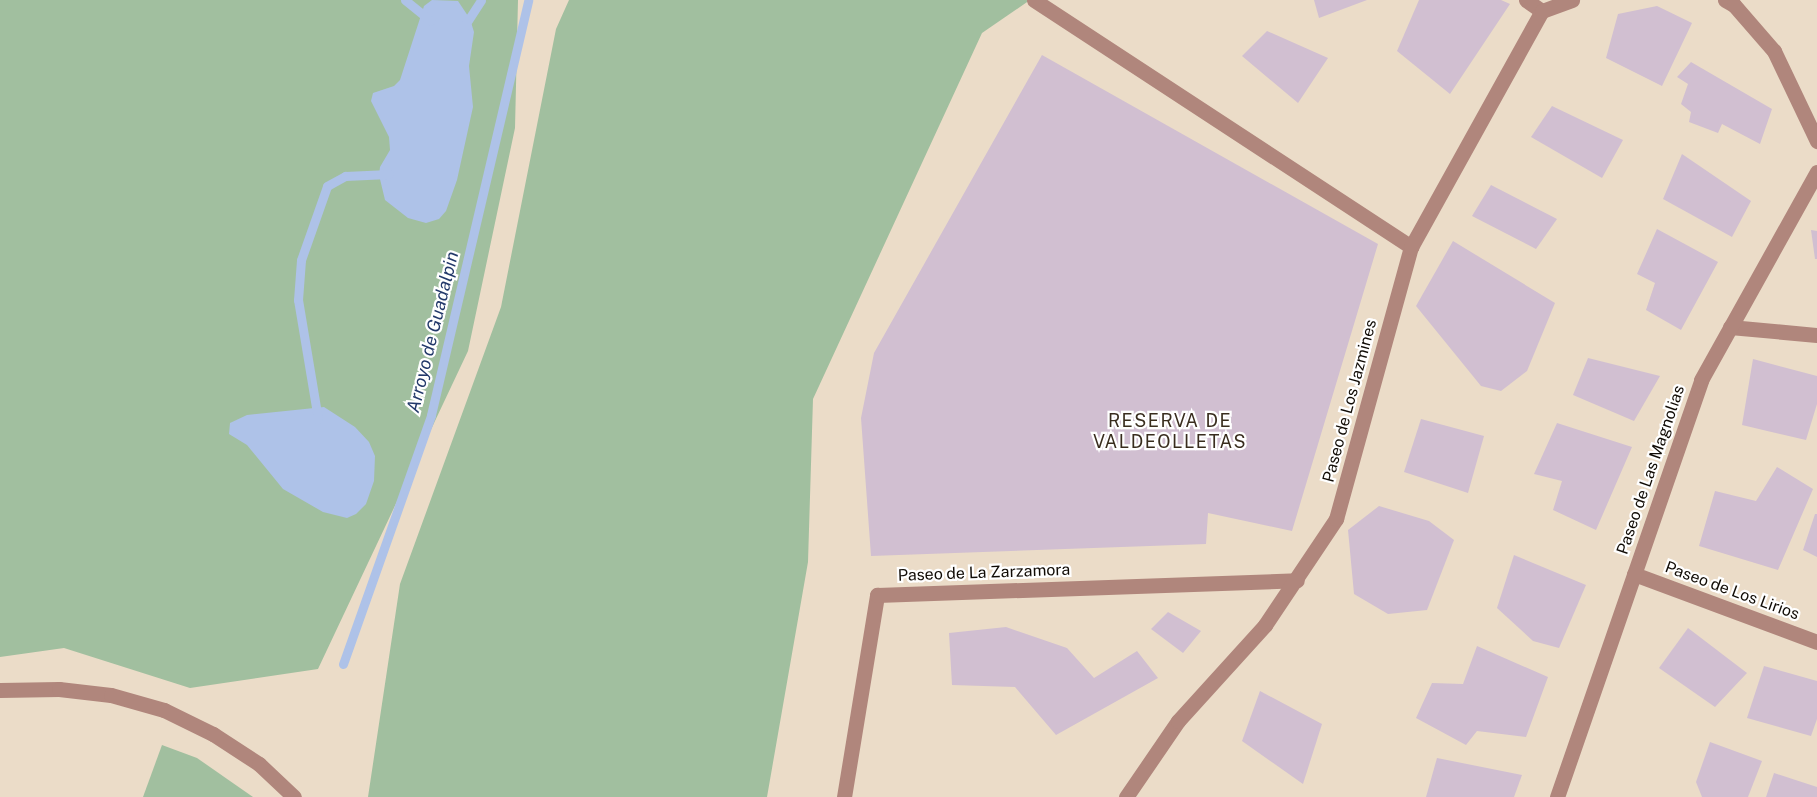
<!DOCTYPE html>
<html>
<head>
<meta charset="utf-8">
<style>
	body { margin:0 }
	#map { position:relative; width:1817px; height:797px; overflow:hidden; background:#ebdcc8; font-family:"Public Sans",sans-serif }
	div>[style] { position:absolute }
	.green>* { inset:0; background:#a1bf9f }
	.water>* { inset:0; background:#aec2e8 }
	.stream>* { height:9px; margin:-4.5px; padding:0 4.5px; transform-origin:4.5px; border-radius:4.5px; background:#aec2e8 }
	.building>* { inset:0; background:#d1bfd1 }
	.minor>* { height:15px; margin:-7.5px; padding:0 7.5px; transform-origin:7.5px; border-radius:7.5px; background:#b0867c }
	span { translate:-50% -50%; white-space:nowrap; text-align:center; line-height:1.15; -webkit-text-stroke:4.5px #fff; paint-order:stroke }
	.street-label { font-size:16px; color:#100b05 }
	.water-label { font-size:18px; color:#23396a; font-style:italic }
	.neighbourhood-label { font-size:18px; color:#392d1e; letter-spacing:1.5px }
</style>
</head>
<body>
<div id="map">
	<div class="green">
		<div style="clip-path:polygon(0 0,518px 0,515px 128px,468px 351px,318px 669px,190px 688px,64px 648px,0 657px)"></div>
		<div style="clip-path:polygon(569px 0,1030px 0,982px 33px,813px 399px,808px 562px,767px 797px,368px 797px,400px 584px,501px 307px,556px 29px)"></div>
		<div style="clip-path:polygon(162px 745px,197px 758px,253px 797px,143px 797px)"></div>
	</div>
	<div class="water">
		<div style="clip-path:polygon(432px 0,458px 1px,470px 19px,474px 32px,469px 66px,473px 107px,457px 180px,446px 211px,439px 219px,426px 223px,408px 218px,385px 200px,379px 175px,380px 167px,390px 150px,389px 137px,371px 101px,373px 93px,394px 86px,400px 80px,424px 6px)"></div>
		<div style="clip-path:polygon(324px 407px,355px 427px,369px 442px,375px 456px,374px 481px,366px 504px,356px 514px,347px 518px,323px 512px,283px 489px,247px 445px,229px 434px,230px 423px,247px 415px)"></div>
	</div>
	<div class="stream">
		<div style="left:405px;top:0;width:33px;rotate:39deg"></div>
		<div style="left:463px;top:28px;width:33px;rotate:-57deg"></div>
		<div style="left:318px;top:419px;width:121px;rotate:-99.5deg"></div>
		<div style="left:298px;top:300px;width:40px;rotate:-85.7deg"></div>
		<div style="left:301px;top:260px;width:78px;rotate:-70.6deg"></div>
		<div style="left:327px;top:186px;width:21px;rotate:-29deg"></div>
		<div style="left:345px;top:176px;width:44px;rotate:-2.6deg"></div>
		<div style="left:343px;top:664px;width:264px;rotate:-70.5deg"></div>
		<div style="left:431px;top:415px;width:426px;rotate:-76.8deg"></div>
	</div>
	<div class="building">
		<div style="clip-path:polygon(1314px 0,1367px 0,1319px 18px)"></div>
		<div style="clip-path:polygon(1419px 0,1501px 0,1510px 4px,1450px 94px,1397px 51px)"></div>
		<div style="clip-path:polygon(1657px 6px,1692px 23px,1662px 86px,1606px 58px,1618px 14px)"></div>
		<div style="clip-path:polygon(1267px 31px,1328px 58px,1298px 103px,1242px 56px)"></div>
		<div style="clip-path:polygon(1042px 55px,1378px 244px,1292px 531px,1208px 513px,1206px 544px,871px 556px,861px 418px,874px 353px)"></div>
		<div style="clip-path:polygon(1691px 62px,1772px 109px,1760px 144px,1722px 124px,1718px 133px,1689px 122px,1691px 112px,1681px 104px,1688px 84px,1677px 77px)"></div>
		<div style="clip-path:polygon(1552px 106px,1623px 140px,1602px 178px,1531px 137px)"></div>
		<div style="clip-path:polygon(1682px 154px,1751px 201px,1732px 237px,1663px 199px)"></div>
		<div style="clip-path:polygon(1491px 185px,1557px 219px,1536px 249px,1472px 216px)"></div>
		<div style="clip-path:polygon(1657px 229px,1718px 262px,1681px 330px,1646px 310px,1655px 283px,1637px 274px)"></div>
		<div style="clip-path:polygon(1811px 230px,1817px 231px,1817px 259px,1815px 259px)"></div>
		<div style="clip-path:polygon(1453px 241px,1555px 303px,1527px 371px,1501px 391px,1481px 386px,1416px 306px)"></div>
		<div style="clip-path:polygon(1588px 358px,1660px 376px,1634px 421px,1573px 395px)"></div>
		<div style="clip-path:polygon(1753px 359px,1817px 376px,1817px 404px,1806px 440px,1742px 425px)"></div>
		<div style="clip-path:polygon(1421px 419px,1484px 436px,1468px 493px,1404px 472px)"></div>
		<div style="clip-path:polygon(1557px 423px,1632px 447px,1596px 530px,1553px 510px,1562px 481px,1534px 474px)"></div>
		<div style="clip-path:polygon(1777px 467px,1813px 489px,1778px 570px,1699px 546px,1715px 491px,1756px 501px)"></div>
		<div style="clip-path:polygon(1379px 506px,1429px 521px,1454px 540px,1427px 610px,1388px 614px,1354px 594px,1348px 530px)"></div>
		<div style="clip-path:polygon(1815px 514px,1817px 514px,1817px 557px,1803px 550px)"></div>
		<div style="clip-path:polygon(1514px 555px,1586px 585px,1559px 648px,1533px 641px,1497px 608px)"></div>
		<div style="clip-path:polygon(1168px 612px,1201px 631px,1183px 653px,1151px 629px)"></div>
		<div style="clip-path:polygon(1006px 627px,1067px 648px,1094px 678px,1137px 651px,1158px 678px,1056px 735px,1015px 687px,952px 685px,949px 633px)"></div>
		<div style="clip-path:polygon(1688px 628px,1747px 673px,1715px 707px,1659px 668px)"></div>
		<div style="clip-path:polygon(1477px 646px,1548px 677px,1526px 737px,1477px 731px,1466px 745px,1416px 718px,1432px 683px,1463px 684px)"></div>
		<div style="clip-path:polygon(1764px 666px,1817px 681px,1817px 719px,1811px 736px,1747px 718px)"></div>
		<div style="clip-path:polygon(1260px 691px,1322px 724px,1303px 784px,1242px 741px)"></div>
		<div style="clip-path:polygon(1710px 742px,1762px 761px,1748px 797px,1702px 797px,1696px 782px)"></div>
		<div style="clip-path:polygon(1437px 758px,1522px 775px,1514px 797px,1426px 797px)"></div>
		<div style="clip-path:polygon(1774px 773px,1817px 787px,1817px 797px,1766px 797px)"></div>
	</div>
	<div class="minor">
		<div style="left:1034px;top:0;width:451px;rotate:33.2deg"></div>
		<div style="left:1526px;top:0;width:19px;rotate:35deg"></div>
		<div style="left:1725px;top:0;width:10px;rotate:29deg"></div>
		<div style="left:1734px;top:5px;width:61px;rotate:49deg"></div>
		<div style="left:1774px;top:51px;width:100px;rotate:64.5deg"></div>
		<div style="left:1730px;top:327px;width:87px;rotate:5.3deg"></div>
		<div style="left:1634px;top:574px;width:195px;rotate:20.4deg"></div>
		<div style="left:0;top:690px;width:59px;rotate:-1deg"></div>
		<div style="left:59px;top:689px;width:52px;rotate:6.6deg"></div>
		<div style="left:111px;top:695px;width:55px;rotate:15.8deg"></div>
		<div style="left:164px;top:710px;width:55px;rotate:26.1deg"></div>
		<div style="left:213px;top:734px;width:55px;rotate:33.1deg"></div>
		<div style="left:259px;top:764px;width:48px;rotate:43.3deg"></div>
		<div style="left:844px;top:797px;width:205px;rotate:-80.7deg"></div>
		<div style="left:877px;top:595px;width:420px;rotate:-2deg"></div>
		<div style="left:1126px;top:797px;width:92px;rotate:-55.6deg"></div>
		<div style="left:1178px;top:721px;width:130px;rotate:-47.8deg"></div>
		<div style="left:1265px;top:625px;width:128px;rotate:-56.2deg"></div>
		<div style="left:1336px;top:519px;width:282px;rotate:-74.6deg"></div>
		<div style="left:1411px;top:247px;width:270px;rotate:-61deg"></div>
		<div style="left:1542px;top:11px;width:32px;rotate:-20deg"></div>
		<div style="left:1557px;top:797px;width:441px;rotate:-70.9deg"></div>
		<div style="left:1701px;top:380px;width:238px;rotate:-60.9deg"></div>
	</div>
	<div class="street-label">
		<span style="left:1350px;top:401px;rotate:-75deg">Paseo de Los Jazmines</span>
		<span style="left:1651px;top:470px;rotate:-71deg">Paseo de Las Magnolias</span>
		<span style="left:984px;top:573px;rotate:-2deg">Paseo de La Zarzamora</span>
		<span style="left:1732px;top:591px;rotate:20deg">Paseo de Los Lirios</span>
	</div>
	<div class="water-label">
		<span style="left:433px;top:332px;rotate:-76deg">Arroyo de Guadalpin</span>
	</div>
	<div class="neighbourhood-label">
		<span style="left:1170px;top:432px">RESERVA DE<br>VALDEOLLETAS</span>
	</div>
</div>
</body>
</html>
